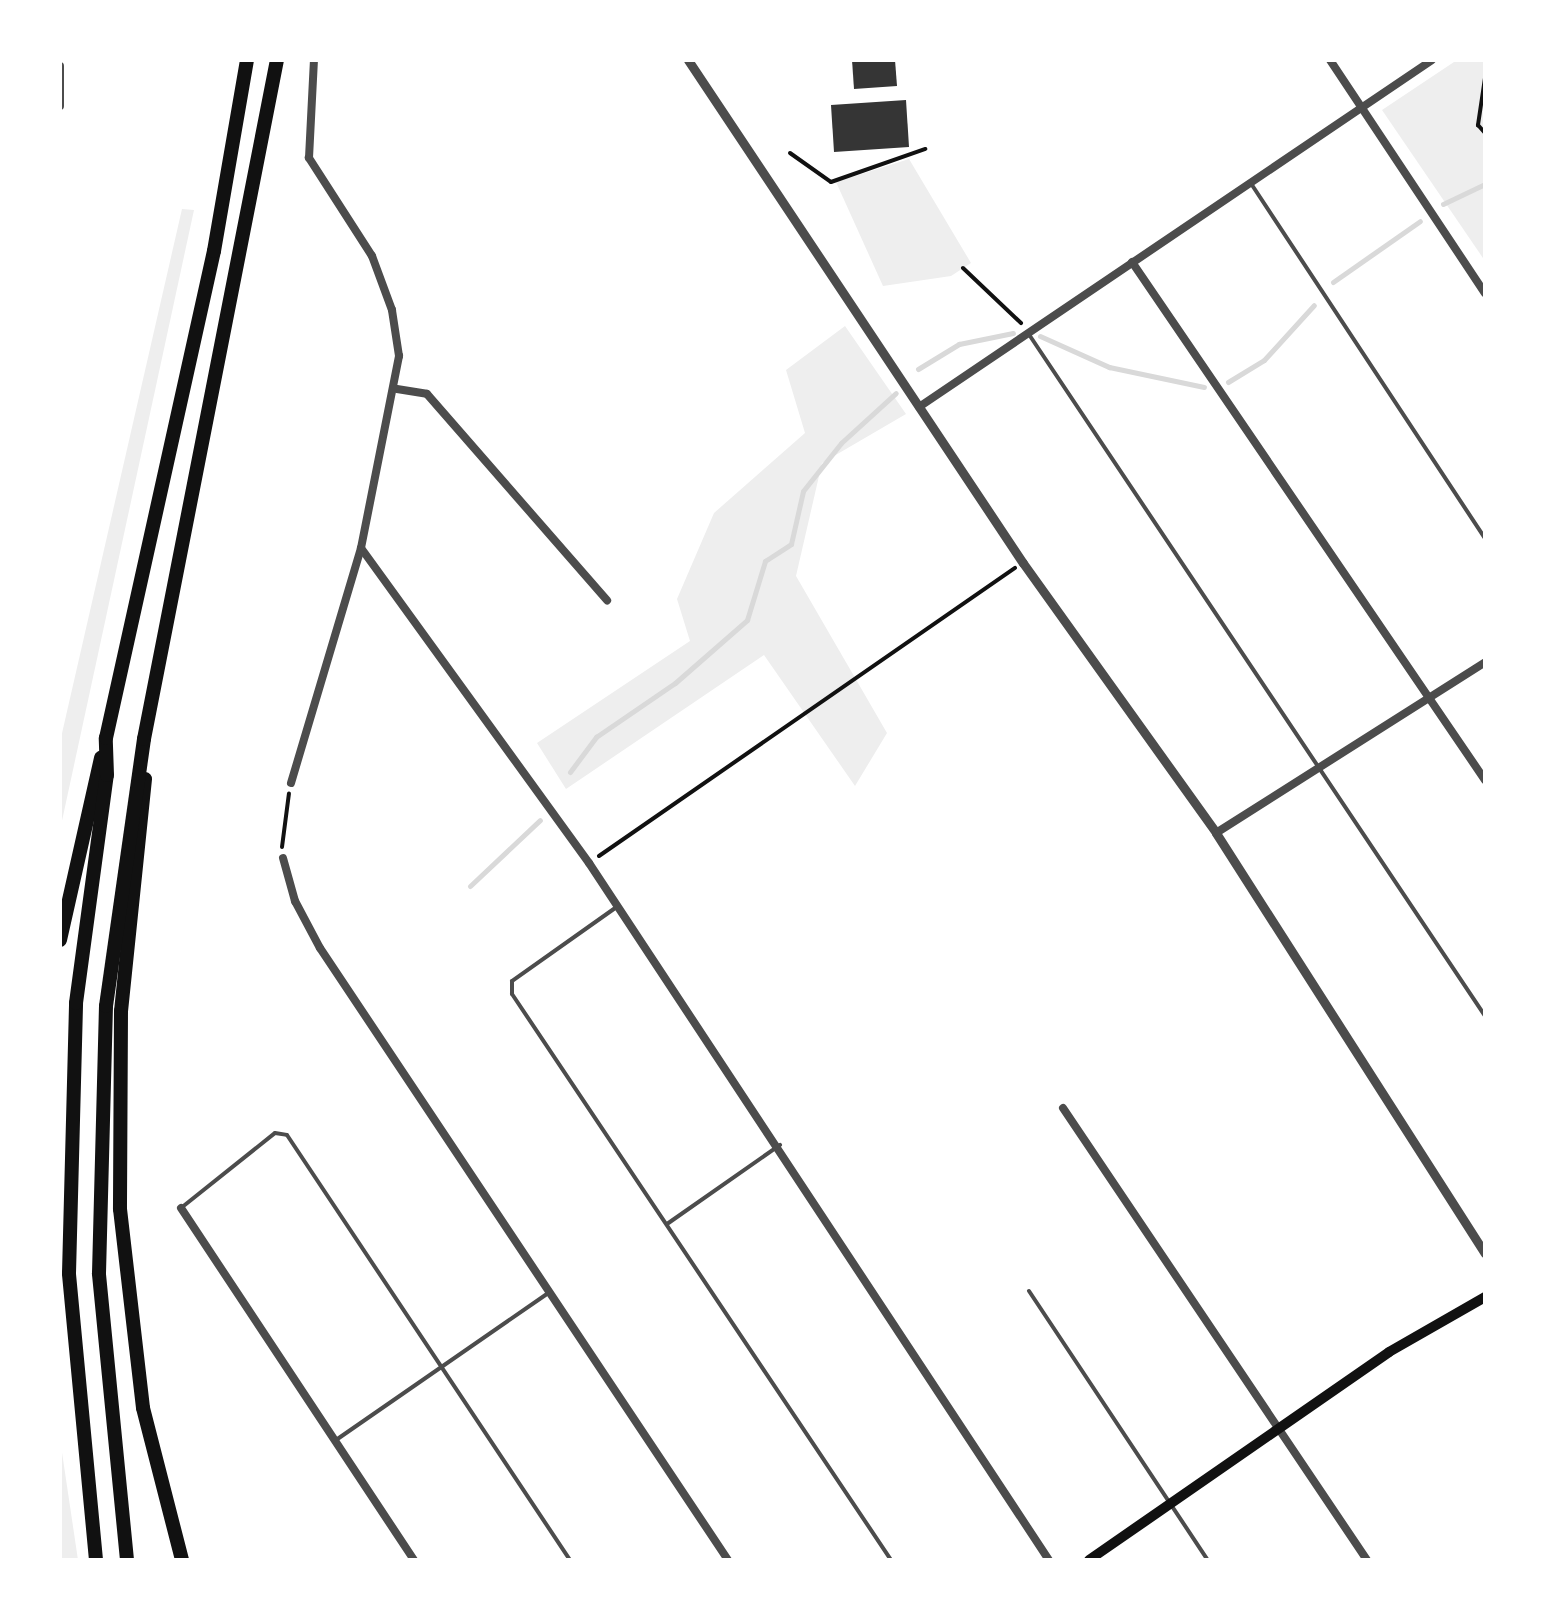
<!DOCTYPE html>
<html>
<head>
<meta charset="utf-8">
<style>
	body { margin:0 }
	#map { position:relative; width:1545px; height:1620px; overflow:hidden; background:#fff; font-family:"Asap Condensed",sans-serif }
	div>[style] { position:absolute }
	.green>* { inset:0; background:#eee }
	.stream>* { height:5px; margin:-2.5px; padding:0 2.5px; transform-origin:2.5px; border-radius:2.5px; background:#d9d9d9 }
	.building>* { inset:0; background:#353535 }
	.path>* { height:4px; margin:-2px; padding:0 2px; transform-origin:2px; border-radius:2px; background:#111 }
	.service>* { height:4px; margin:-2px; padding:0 2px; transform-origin:2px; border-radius:2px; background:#4c4c4c }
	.minor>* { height:8px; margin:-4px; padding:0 4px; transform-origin:4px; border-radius:4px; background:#4c4c4c }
	.tertiary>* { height:9px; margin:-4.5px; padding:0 4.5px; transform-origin:4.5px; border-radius:4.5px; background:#4c4c4c }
	.secondary>* { height:10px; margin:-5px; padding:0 5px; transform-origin:5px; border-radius:5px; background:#111 }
	.motorway>* { height:14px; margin:-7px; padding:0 7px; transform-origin:7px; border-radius:7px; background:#111 }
	span { translate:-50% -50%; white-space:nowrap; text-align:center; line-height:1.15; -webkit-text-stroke:10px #fff; paint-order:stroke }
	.frame { position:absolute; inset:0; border:62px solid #fff; pointer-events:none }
</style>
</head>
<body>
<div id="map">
	<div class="green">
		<div style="clip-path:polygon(1457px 60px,1485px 60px,1485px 261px,1382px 110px)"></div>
		<div style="clip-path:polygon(909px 159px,971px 263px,951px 276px,883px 286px,836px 182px)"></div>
		<div style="clip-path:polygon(182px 209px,194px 210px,60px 830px,60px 742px)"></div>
		<div style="clip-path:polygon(845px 326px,906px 414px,822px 463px,796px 576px,887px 733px,855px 786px,764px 655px,566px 789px,537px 743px,690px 641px,677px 599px,714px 513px,805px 433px,786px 370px)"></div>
		<div style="clip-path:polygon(60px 1439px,78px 1560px,60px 1560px)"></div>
	</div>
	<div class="stream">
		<div style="left:1443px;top:204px;width:47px;rotate:-25.5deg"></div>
		<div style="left:1333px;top:282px;width:106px;rotate:-35deg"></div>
		<div style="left:1040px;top:336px;width:76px;rotate:24.2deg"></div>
		<div style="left:1109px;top:367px;width:97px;rotate:11.9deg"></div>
		<div style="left:918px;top:369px;width:48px;rotate:-31.4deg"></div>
		<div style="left:959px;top:344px;width:55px;rotate:-11.5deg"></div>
		<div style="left:1228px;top:382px;width:42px;rotate:-31.4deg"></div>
		<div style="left:1264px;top:360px;width:74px;rotate:-47.7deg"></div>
		<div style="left:570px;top:772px;width:44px;rotate:-53.4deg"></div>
		<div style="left:596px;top:737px;width:96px;rotate:-34.4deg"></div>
		<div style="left:675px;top:683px;width:96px;rotate:-41.2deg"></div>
		<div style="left:747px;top:620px;width:62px;rotate:-73deg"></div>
		<div style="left:765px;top:561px;width:31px;rotate:-33deg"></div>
		<div style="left:791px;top:544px;width:54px;rotate:-77.2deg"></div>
		<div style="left:803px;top:491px;width:61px;rotate:-51.6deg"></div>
		<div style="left:841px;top:443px;width:74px;rotate:-42.3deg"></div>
		<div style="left:470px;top:886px;width:96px;rotate:-43.3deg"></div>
	</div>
	<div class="building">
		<div style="clip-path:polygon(852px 60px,895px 60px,897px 86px,854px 89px)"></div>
		<div style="clip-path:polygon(906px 100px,909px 147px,834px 152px,831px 105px)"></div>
	</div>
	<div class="path">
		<div style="left:1485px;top:78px;width:48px;rotate:98.5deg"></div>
		<div style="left:1478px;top:125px;width:11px;rotate:49deg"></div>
		<div style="left:790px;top:153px;width:50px;rotate:35.3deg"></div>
		<div style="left:831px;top:182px;width:100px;rotate:-19.3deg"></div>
		<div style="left:963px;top:268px;width:80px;rotate:43.5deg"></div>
		<div style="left:282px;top:847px;width:54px;rotate:-82.6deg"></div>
		<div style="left:599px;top:856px;width:506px;rotate:-34.7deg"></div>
	</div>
	<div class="service">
		<div style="left:1252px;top:185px;width:423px;rotate:56.6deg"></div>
		<div style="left:1028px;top:333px;width:822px;rotate:56.21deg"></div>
		<div style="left:618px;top:906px;width:130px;rotate:144.7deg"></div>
		<div style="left:512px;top:981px;width:13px;rotate:90deg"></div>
		<div style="left:512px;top:994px;width:681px;rotate:56.19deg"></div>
		<div style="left:181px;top:1208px;width:120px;rotate:-38.6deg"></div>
		<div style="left:275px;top:1133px;width:12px;rotate:9deg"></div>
		<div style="left:287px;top:1135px;width:511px;rotate:56.34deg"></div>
		<div style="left:667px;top:1224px;width:138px;rotate:-35deg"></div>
		<div style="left:1029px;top:1291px;width:323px;rotate:56.4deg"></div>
		<div style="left:336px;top:1440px;width:260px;rotate:-34.7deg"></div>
	</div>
	<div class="minor">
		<div style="left:1330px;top:60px;width:280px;rotate:56.4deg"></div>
		<div style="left:60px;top:66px;width:40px;rotate:90deg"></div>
		<div style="left:1132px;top:262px;width:627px;rotate:55.73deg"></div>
		<div style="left:397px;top:389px;width:30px;rotate:9deg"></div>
		<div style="left:427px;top:394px;width:274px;rotate:48.9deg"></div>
		<div style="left:919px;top:407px;width:619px;rotate:-34.07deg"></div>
		<div style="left:361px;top:548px;width:389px;rotate:54.1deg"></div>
		<div style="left:589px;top:863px;width:835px;rotate:56.58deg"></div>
		<div style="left:291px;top:783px;width:245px;rotate:-73.4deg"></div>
		<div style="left:361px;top:548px;width:196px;rotate:-78.8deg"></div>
		<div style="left:399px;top:356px;width:47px;rotate:-98.7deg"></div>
		<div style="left:392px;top:310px;width:58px;rotate:-110.3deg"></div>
		<div style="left:372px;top:256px;width:117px;rotate:-122.7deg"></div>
		<div style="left:309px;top:158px;width:98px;rotate:-87.1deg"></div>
		<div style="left:1216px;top:833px;width:319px;rotate:-32.4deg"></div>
		<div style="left:283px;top:858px;width:45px;rotate:74.4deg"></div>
		<div style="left:295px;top:901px;width:53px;rotate:62deg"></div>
		<div style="left:320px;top:948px;width:736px;rotate:56.31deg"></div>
		<div style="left:1063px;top:1108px;width:545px;rotate:56.08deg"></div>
		<div style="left:181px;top:1208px;width:422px;rotate:56.5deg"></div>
	</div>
	<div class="tertiary">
		<div style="left:688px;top:60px;width:604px;rotate:56.34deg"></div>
		<div style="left:1023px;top:563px;width:332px;rotate:54.4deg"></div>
		<div style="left:1216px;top:833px;width:499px;rotate:57.4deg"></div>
	</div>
	<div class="secondary">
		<div style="left:1089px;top:1560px;width:365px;rotate:-34.7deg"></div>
		<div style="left:1389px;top:1352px;width:111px;rotate:-29.8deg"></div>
	</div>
	<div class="motorway">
		<div style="left:145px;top:779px;width:233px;rotate:95.9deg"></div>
		<div style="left:121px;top:1011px;width:198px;rotate:90.3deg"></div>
		<div style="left:120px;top:1209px;width:200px;rotate:83.4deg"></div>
		<div style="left:143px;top:1408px;width:157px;rotate:75.6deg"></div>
		<div style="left:60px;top:940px;width:187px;rotate:-77.3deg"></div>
		<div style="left:96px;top:1560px;width:288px;rotate:-95.4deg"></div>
		<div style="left:69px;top:1273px;width:270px;rotate:-88.5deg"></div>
		<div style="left:76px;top:1003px;width:230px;rotate:-82.3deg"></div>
		<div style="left:107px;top:775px;width:37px;rotate:-92deg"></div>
		<div style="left:106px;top:738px;width:499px;rotate:-77.5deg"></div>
		<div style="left:214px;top:251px;width:194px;rotate:-80.2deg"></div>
		<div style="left:127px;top:1560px;width:288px;rotate:-95.6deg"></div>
		<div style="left:99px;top:1273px;width:267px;rotate:-88.5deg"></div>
		<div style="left:106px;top:1006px;width:270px;rotate:-81.9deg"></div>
		<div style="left:144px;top:739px;width:692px;rotate:-78.92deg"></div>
	</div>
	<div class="frame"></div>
</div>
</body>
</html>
